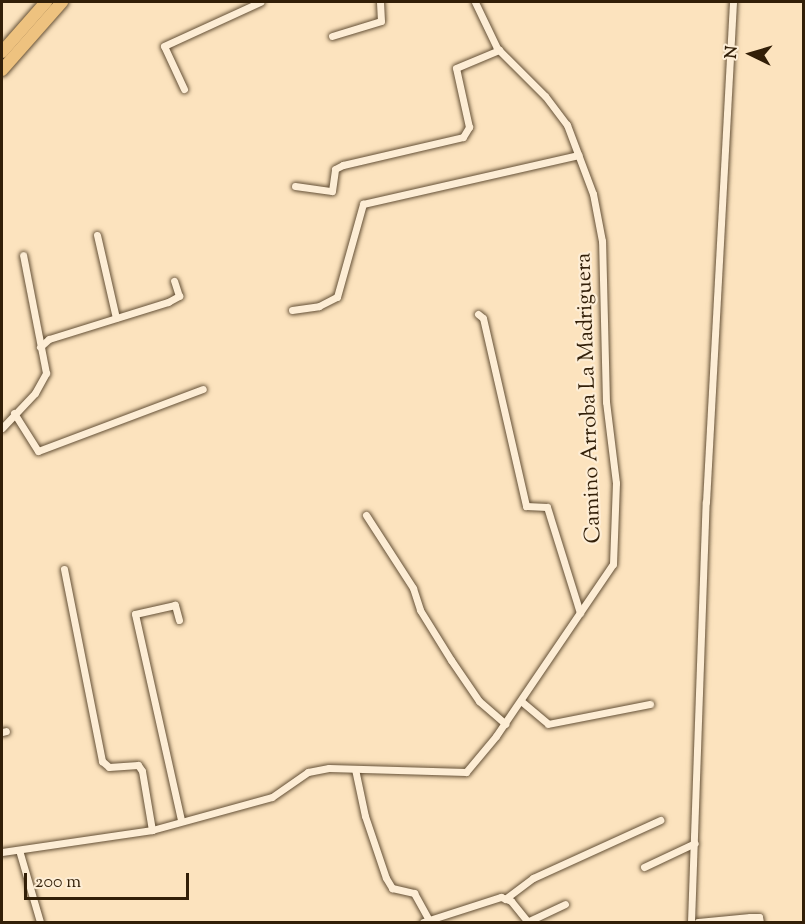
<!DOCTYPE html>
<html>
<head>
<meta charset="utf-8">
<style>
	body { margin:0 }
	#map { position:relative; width:805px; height:924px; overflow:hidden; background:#fce3be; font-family:"Sorts Mill Goudy",serif }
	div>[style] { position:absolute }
	.roads { filter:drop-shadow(0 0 2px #645036) drop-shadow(0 0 2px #645036) }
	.minor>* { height:7px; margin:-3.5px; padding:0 3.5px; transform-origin:3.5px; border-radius:3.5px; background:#fdedd5 }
	.motorway>* { height:12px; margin:-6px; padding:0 6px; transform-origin:6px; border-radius:6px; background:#eec27f }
	span { translate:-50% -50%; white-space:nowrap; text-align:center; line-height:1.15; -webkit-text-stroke:4.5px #fdedd5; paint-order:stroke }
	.street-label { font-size:22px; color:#321f08 }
	.frame { position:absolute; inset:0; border:3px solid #321f08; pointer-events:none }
	.north { position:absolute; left:721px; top:24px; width:60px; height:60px; -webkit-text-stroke:4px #fdedd5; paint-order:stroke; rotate:275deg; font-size:16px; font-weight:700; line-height:24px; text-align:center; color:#321f08 }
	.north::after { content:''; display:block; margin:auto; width:21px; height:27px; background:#321f08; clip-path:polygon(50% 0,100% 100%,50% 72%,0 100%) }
	.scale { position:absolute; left:24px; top:873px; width:165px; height:27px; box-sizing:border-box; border:3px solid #321f08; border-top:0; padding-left:8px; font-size:18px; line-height:21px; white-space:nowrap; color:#321f08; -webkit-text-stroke:4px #fdedd5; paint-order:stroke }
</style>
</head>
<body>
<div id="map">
	<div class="roads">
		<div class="minor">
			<div style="left:332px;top:36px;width:51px;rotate:-17deg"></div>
			<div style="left:381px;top:21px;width:19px;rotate:-93deg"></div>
			<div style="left:184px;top:89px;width:47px;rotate:-114.9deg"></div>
			<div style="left:164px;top:46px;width:106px;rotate:-24.6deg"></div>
			<div style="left:295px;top:186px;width:37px;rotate:8deg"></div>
			<div style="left:332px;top:191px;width:22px;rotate:-82deg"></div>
			<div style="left:335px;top:169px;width:9px;rotate:-27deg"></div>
			<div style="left:343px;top:165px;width:123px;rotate:-13.1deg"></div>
			<div style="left:463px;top:137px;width:12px;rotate:-59deg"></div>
			<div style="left:469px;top:127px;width:60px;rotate:-102.4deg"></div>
			<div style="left:456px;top:68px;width:47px;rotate:-22.7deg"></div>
			<div style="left:97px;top:235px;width:85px;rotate:77.1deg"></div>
			<div style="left:292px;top:310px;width:27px;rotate:-8deg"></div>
			<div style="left:319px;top:306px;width:20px;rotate:-27deg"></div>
			<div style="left:337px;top:297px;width:97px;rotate:-74.4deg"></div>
			<div style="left:363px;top:204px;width:221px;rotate:-12.8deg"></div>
			<div style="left:478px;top:314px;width:6px;rotate:39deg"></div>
			<div style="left:483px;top:318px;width:193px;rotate:77.1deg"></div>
			<div style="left:526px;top:506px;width:21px;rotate:3deg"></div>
			<div style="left:547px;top:507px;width:111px;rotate:72.7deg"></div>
			<div style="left:40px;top:347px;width:12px;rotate:-42deg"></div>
			<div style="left:49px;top:339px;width:125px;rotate:-17.3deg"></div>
			<div style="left:168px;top:302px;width:13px;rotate:-29deg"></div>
			<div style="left:179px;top:296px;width:16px;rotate:-108deg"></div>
			<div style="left:14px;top:413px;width:45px;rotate:57.7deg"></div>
			<div style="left:38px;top:451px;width:176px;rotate:-20.6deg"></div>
			<div style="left:2px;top:428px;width:48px;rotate:-46.7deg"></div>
			<div style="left:35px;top:393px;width:23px;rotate:-61deg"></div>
			<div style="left:46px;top:373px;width:120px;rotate:-101deg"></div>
			<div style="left:366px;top:515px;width:87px;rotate:57.2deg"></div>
			<div style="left:413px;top:588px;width:23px;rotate:72deg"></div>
			<div style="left:420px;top:610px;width:59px;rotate:58.2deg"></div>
			<div style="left:451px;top:660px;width:50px;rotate:55.7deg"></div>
			<div style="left:479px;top:701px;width:35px;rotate:41deg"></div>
			<div style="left:64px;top:569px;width:196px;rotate:78.8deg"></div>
			<div style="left:102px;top:761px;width:9px;rotate:41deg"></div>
			<div style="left:109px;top:767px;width:29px;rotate:-4deg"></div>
			<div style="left:138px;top:765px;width:7px;rotate:56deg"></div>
			<div style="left:142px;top:771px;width:60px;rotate:80.4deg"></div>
			<div style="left:179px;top:620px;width:16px;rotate:-105deg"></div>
			<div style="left:175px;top:605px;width:41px;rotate:167.3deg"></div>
			<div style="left:135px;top:614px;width:211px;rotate:77.4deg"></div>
			<div style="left:521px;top:701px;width:35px;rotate:40deg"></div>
			<div style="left:548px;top:724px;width:104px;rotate:-11.1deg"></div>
			<div style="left:2px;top:732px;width:4px;rotate:-14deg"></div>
			<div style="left:355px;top:769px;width:48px;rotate:78deg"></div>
			<div style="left:365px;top:816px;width:65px;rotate:71.3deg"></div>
			<div style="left:386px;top:878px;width:12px;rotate:59deg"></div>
			<div style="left:392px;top:888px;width:23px;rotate:13deg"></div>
			<div style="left:414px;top:893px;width:29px;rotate:61deg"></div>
			<div style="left:19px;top:850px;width:75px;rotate:73.7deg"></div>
			<div style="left:2px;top:852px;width:152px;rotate:-8.3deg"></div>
			<div style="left:152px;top:830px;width:124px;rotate:-15.4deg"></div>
			<div style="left:272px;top:797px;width:44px;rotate:-34.8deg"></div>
			<div style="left:308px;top:772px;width:21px;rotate:-11deg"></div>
			<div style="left:329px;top:768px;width:137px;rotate:1.7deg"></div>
			<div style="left:466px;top:772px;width:47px;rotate:-50.2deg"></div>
			<div style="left:496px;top:736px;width:208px;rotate:-55.8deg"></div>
			<div style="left:613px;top:564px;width:81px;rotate:-87.9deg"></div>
			<div style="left:616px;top:483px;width:82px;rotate:-97deg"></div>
			<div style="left:606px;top:402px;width:161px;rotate:-91.4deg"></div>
			<div style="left:602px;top:241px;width:48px;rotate:-100.8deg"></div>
			<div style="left:593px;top:194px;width:74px;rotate:-110.6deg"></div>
			<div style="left:567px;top:125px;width:36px;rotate:-127deg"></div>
			<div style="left:545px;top:96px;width:68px;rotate:-135deg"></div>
			<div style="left:497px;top:48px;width:51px;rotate:-115.6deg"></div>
			<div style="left:644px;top:867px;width:56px;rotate:-25.2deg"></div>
			<div style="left:505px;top:899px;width:35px;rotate:-37deg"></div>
			<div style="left:533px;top:878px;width:140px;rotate:-24.5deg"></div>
			<div style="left:423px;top:922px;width:82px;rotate:-17.8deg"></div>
			<div style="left:501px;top:897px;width:11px;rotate:22deg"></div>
			<div style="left:511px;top:901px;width:27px;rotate:51deg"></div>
			<div style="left:527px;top:922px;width:42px;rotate:-25.3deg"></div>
			<div style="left:691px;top:922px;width:420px;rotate:-88deg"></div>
			<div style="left:706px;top:502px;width:501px;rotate:-86.91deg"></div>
			<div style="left:698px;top:922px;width:52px;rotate:-5.5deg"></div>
			<div style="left:750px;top:917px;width:9px"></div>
			<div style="left:759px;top:917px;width:5px;rotate:79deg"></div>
		</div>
		<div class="motorway">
			<div style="left:2px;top:52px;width:67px;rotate:-48.7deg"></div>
			<div style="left:2px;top:70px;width:91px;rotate:-48.6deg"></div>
		</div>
	</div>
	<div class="street-label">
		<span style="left:590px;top:398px;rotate:-92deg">Camino Arroba La Madriguera</span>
	</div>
	<div class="frame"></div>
	<div class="north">N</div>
	<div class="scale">200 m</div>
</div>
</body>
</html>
